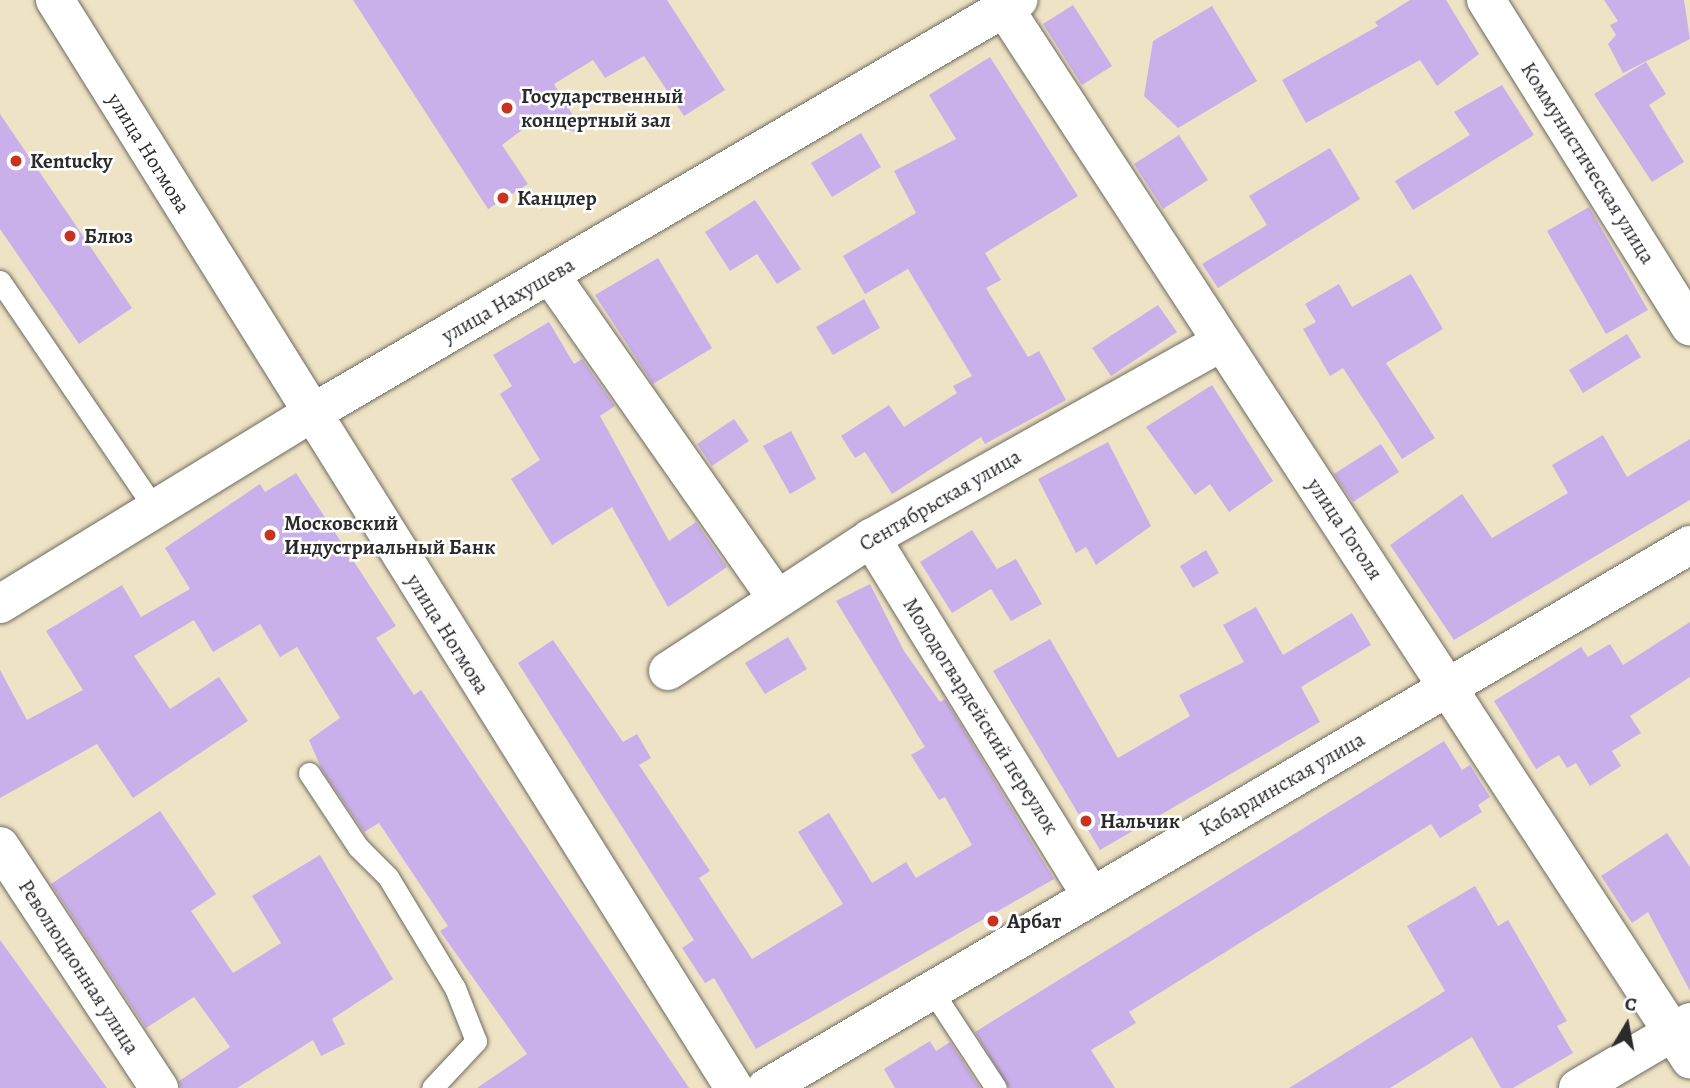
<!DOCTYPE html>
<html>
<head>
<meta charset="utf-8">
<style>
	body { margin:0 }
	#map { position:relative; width:1690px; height:1088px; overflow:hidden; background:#eee3c4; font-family:Alegreya,serif }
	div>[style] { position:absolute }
	.building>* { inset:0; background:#cab0eb }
	.roads { filter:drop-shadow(0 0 2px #6f6b61) drop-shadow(0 0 2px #6f6b61) }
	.service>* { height:21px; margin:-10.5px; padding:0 10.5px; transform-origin:10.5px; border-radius:10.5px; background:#fff }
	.minor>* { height:38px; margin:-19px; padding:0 19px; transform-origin:19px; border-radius:19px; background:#fff }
	.tertiary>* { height:38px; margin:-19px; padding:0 19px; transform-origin:19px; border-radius:19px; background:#fff }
	.dots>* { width:19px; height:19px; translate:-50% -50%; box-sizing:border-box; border:4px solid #fff; border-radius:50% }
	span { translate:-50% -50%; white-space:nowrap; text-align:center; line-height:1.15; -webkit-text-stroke:5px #fff; paint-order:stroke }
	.poi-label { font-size:21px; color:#2b2b2b; font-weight:700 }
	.left { translate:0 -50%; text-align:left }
	.street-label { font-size:21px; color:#2b2b2b }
	.north { position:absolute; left:1592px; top:990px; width:70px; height:70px; -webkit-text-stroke:5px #fff; paint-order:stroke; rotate:10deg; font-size:19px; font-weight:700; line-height:28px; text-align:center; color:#2b2b2b }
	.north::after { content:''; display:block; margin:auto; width:24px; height:32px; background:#2b2b2b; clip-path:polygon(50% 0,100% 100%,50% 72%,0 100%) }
</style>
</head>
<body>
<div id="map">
	<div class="building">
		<div style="clip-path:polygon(353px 0,667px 0,725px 90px,684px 116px,644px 56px,605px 78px,593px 60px,554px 84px,584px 134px,534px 121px,502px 145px,528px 184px,488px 209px)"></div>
		<div style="clip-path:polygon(1410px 0,1446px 0,1479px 54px,1437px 86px,1420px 60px,1306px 123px,1282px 80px,1378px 26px,1375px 22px)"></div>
		<div style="clip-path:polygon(1604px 0,1684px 0,1690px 39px,1623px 73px,1608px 44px,1616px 35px,1610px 25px,1618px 21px)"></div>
		<div style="clip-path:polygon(1073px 5px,1112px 66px,1082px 85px,1043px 24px)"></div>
		<div style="clip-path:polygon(1212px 6px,1257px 81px,1178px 128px,1144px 96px,1153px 41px)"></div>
		<div style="clip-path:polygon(990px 57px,1078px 196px,985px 253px,1001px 280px,986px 288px,1028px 357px,1039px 351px,1066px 400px,985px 444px,981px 437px,892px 494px,865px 452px,855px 458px,841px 436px,889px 405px,904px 427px,957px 393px,953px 386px,972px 376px,908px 269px,865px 294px,843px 256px,916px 213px,894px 171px,956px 139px,929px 95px)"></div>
		<div style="clip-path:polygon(1646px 62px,1666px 94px,1649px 105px,1684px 162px,1652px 182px,1594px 94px)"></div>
		<div style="clip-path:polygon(1502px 85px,1534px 135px,1413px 210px,1395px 181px,1470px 135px,1454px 112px)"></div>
		<div style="clip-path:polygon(0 114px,132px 308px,79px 344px,0 229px)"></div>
		<div style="clip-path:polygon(861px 133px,881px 167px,832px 197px,811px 163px)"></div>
		<div style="clip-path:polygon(1179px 135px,1208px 180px,1163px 209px,1134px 164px)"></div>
		<div style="clip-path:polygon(1330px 148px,1360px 199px,1218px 288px,1202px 264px,1267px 225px,1249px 196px)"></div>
		<div style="clip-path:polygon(755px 200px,801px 269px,777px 284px,757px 254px,730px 271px,705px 232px)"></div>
		<div style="clip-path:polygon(1589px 207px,1648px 310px,1606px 334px,1547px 231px)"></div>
		<div style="clip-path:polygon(658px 258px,712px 348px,653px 384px,595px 295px)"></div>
		<div style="clip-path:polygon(1411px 274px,1443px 329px,1386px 363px,1435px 438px,1402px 459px,1343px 368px,1330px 376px,1303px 329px,1316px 322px,1305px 304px,1339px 284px,1352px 307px)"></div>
		<div style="clip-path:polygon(864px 299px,880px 328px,833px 355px,816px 327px)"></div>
		<div style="clip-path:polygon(1158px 305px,1177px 332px,1111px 376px,1092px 348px)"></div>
		<div style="clip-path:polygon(549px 322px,574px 364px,582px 359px,615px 406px,600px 416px,669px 541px,696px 522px,727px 567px,668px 607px,612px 507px,552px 545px,511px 479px,540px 460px,500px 394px,512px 386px,493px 355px)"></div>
		<div style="clip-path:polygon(1627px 334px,1641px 357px,1583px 393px,1569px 370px)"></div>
		<div style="clip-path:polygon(1212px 385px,1273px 481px,1229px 512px,1210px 484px,1195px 495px,1146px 427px)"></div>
		<div style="clip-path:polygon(734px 419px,749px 441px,712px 466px,697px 444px)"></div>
		<div style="clip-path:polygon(791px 431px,816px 479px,790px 494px,763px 446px)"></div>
		<div style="clip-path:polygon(1603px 435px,1627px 477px,1690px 439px,1690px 500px,1454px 640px,1390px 545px,1462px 494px,1492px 538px,1568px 493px,1552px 465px)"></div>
		<div style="clip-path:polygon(1108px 442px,1151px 526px,1096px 565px,1086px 547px,1076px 553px,1038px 479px)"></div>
		<div style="clip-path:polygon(1381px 444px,1399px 472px,1353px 502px,1334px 474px)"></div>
		<div style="clip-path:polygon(296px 473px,396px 626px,376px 638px,414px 695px,421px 690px,689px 1088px,477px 1088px,527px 1054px,440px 931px,448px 926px,379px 823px,364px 832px,322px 770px,309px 740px,340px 718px,297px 647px,280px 657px,260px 624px,213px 652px,194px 620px,134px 656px,170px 709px,219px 677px,248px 721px,133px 798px,97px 744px,0 798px,0 670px,27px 720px,83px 690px,46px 631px,122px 585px,141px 617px,190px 589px,165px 548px,260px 484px,265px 492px)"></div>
		<div style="clip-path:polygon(972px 530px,997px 569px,1016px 559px,1042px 604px,1011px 621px,991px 589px,952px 613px,920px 562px)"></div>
		<div style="clip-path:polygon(1206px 550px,1219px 573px,1193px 588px,1180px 566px)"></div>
		<div style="clip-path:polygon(870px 584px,904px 651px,940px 702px,945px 699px,1054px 879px,756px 1049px,714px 978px,705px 983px,682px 948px,694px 940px,518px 663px,553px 640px,623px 742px,637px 734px,651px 758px,639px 765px,710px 871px,699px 878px,752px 959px,843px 904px,798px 832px,829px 813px,872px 883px,906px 862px,916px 878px,972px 845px,945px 797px,939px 800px,911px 755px,925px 747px,836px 601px)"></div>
		<div style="clip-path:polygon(1256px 607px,1283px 655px,1352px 613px,1371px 645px,1301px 687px,1320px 722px,1100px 850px,993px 671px,1050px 639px,1118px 758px,1190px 716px,1179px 695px,1244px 662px,1223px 625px)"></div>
		<div style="clip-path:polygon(1690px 622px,1690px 677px,1630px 716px,1641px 733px,1612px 751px,1621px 766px,1590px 786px,1576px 763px,1567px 768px,1559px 755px,1536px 769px,1494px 701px,1581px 647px,1588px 657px,1610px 644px,1623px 665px)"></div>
		<div style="clip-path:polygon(788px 637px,807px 669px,765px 694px,745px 663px)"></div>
		<div style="clip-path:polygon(1444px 741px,1462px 770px,1470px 765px,1490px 797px,1478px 805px,1482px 812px,1440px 838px,1431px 824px,1129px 1012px,1136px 1023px,1091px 1050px,1115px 1088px,1009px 1088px,975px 1032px)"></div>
		<div style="clip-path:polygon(160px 811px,216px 894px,191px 911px,233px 973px,281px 943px,252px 896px,320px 855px,393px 979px,332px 1019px,345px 1044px,321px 1056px,313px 1040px,237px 1088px,181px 1088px,179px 1081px,230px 1047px,194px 997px,146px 1028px,51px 884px)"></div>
		<div style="clip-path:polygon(1667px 833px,1690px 867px,1690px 991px,1648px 912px,1632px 923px,1601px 876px)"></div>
		<div style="clip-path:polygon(1475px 886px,1498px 926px,1508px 920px,1558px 1006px,1567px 1021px,1557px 1026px,1573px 1053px,1513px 1088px,1501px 1088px,1472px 1037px,1390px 1088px,1289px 1088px,1445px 991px,1407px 926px)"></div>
		<div style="clip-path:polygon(0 940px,107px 1088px,0 1088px)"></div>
		<div style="clip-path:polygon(930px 1041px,936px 1051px,950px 1042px,980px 1088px,895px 1088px,884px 1069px)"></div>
	</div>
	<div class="roads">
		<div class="service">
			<div style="left:0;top:281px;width:276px;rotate:55.8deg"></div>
			<div style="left:309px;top:773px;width:89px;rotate:56.5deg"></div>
			<div style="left:358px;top:847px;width:42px;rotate:45deg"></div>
			<div style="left:388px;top:877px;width:130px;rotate:58.9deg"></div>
			<div style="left:455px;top:988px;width:57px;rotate:68.4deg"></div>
			<div style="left:476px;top:1041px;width:64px;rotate:133.1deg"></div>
			<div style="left:931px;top:989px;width:118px;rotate:56.7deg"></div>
		</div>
		<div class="minor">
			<div style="left:999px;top:0;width:1265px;rotate:56.88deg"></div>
			<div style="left:1486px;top:0;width:385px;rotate:58deg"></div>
			<div style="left:551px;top:276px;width:392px;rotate:55deg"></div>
			<div style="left:871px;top:538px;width:419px;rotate:58.4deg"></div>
			<div style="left:0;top:604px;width:362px;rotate:-31.5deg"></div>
			<div style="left:309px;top:415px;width:822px;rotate:-30.34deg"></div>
			<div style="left:668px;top:671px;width:243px;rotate:-33.2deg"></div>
			<div style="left:871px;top:538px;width:401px;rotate:-29.2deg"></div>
			<div style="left:0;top:846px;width:290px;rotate:56.7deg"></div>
			<div style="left:1578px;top:1088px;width:130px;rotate:-30.5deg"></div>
		</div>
		<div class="tertiary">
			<div style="left:55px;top:0;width:1282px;rotate:58.03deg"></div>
			<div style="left:766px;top:1088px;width:1072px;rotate:-30.44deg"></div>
		</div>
	</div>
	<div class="dots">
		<div style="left:507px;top:108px;background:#c8321e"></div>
		<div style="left:16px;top:161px;background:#c8321e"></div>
		<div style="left:503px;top:198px;background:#c8321e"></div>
		<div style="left:70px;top:236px;background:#c8321e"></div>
		<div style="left:270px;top:535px;background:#c8321e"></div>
		<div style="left:1086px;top:821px;background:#c8321e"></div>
		<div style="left:993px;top:921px;background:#c8321e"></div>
	</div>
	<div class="poi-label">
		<span class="left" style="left:521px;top:108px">Государственный<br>концертный зал</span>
		<span class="left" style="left:30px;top:161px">Kentucky</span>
		<span class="left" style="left:517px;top:198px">Канцлер</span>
		<span class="left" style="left:84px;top:236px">Блюз</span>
		<span class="left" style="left:284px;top:535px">Московский<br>Индустриальный Банк</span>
		<span class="left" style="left:1100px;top:821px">Нальчик</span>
		<span class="left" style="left:1007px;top:921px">Арбат</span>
	</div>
	<div class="street-label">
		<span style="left:149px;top:153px;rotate:58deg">улица Ногмова</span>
		<span style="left:1588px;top:163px;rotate:58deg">Коммунистическая улица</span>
		<span style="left:508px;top:300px;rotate:-30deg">улица Нахушева</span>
		<span style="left:940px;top:500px;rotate:-30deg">Сентябрьская улица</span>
		<span style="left:1345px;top:529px;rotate:56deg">улица Гоголя</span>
		<span style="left:448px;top:634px;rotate:58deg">улица Ногмова</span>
		<span style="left:981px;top:716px;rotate:58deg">Молодогвардейский переулок</span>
		<span style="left:1282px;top:784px;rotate:-30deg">Кабардинская улица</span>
		<span style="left:79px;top:967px;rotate:57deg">Революционная улица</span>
	</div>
	<div class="north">С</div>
</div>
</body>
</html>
